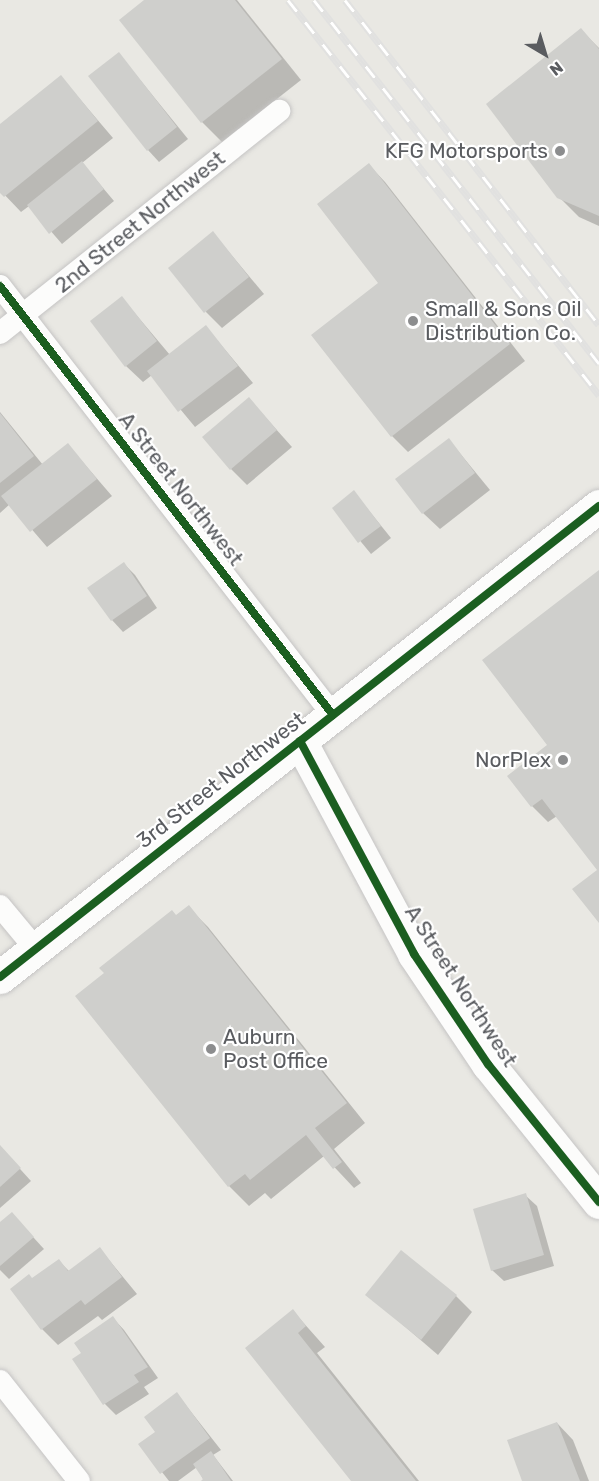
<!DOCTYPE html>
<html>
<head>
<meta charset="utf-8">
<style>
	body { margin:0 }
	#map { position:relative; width:599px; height:1481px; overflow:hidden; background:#e9e8e3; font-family:Rubik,sans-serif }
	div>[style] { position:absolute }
	.shadow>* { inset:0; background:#0003 }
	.building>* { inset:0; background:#cfcfcc }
	.roads { filter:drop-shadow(0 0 2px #c5c4c4) drop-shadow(0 0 2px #c5c4c4) }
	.street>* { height:22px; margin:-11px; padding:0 11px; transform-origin:11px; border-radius:11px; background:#fcfcfb }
	.secondary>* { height:33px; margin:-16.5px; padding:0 16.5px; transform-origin:16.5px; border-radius:16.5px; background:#fcfcfb }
	.rail>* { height:7px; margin-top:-3.5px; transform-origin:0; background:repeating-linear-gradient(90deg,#fff 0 14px,#e1e1e0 0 28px); box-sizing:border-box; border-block:2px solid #e1e1e0 }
	.cycleway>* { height:8px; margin:-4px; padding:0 4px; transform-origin:4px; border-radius:4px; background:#1b5e20 }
	.dots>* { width:16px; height:16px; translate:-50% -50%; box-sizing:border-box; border:3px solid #fff; border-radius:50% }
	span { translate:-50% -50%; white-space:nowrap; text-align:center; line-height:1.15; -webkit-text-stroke:4.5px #fff; paint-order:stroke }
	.poi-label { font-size:21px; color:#5a5c60 }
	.right { translate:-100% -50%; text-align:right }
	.left { translate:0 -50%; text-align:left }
	.street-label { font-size:21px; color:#5a5c60 }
	.north { position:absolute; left:515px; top:24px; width:60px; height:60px; -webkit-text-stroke:4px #fff; paint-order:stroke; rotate:142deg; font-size:16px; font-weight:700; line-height:24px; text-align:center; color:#5a5c60 }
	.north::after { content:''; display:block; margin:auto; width:21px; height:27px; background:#5a5c60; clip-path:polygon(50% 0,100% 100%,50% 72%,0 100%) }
</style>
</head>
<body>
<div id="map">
	<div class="shadow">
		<div style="clip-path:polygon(146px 0,237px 0,301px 80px,222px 142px,202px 122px,121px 20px)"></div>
		<div style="clip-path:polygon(581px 30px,599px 48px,599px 226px,579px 217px,559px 197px)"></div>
		<div style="clip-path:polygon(119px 54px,188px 139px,159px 162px,148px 150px)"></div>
		<div style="clip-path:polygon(61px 77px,113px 138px,82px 163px,114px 201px,62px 244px,29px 206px,21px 212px,0 190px,0 126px)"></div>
		<div style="clip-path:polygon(369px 165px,385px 182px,525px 361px,408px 452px,392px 436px)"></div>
		<div style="clip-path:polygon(213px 233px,264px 294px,222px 328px,206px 312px)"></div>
		<div style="clip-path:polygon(122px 298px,170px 355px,206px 327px,253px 383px,195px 427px,152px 375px,143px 382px,126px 366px)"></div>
		<div style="clip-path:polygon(249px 399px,292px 447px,247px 485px,231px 469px)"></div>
		<div style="clip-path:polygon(0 412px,43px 465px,68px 445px,112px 496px,47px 547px,10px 504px,0 513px)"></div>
		<div style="clip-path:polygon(449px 440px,490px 490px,440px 529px,423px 513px)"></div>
		<div style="clip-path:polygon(354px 492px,391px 538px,371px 554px,334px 509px)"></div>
		<div style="clip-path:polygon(124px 564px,135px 575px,157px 608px,123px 632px,112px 620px)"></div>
		<div style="clip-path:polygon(599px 572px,599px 871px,557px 816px,548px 822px,532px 806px)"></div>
		<div style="clip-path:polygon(188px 907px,208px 927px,365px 1123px,334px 1149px,361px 1183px,354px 1188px,324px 1156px,271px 1199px,265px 1193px,249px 1206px,229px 1186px,77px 996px)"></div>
		<div style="clip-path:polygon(0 1147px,31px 1181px,0 1208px)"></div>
		<div style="clip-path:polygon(525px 1195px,537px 1206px,554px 1266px,504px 1281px,492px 1270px)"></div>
		<div style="clip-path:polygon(12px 1214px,44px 1249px,9px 1279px,0 1270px,0 1224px)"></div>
		<div style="clip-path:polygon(100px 1249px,137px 1294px,102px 1320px,98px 1316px,58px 1345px,42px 1329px,32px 1280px,59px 1261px,70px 1272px)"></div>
		<div style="clip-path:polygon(367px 1294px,456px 1296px,472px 1312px,438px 1355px)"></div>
		<div style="clip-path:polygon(293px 1311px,325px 1347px,317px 1353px,419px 1481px,353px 1481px,247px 1348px)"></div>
		<div style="clip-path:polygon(113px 1318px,124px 1330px,158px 1378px,144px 1387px,149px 1394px,116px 1415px,105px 1404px,83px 1354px)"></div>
		<div style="clip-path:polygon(177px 1394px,221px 1450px,213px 1455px,233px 1481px,204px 1481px,197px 1467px,178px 1481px,169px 1481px,140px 1444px,157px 1432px)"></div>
		<div style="clip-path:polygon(557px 1423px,573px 1440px,589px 1481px,523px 1481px)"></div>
	</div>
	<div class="building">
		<div style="clip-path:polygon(144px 0,235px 0,282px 59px,201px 123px,119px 20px)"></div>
		<div style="clip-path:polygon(581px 28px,599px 49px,599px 216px,557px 198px,486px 104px)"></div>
		<div style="clip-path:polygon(119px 52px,177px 127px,147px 151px,88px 76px)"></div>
		<div style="clip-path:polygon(61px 75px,98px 121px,4px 197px,0 193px,0 124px)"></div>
		<div style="clip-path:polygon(82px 161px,104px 189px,49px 234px,27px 205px)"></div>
		<div style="clip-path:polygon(369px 163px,510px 344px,391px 437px,311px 335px,378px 283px,317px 204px)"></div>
		<div style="clip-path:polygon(213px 231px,249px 277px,204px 313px,168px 268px)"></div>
		<div style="clip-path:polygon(122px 296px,157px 341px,125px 367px,90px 321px)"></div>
		<div style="clip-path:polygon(206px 325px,238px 366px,178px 412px,147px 371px)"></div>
		<div style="clip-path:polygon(249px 397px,277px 430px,230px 470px,202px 437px)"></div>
		<div style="clip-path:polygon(0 413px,34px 456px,0 483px)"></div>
		<div style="clip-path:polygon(449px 438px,475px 473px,422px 514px,395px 479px)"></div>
		<div style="clip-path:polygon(68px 443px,97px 479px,30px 532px,1px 496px)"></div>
		<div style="clip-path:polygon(354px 490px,381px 526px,358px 543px,332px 508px)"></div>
		<div style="clip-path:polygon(124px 562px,147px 596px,111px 621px,87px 588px)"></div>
		<div style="clip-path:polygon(599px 570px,599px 923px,572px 889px,597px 870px,542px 799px,531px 807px,507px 776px,547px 745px,482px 660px)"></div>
		<div style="clip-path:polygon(189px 905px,347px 1103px,315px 1128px,342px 1162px,333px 1169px,306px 1135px,250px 1180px,245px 1174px,228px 1187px,75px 996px,104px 973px,99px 968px,172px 910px,176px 915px)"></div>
		<div style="clip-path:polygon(0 1145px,21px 1168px,0 1187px)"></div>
		<div style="clip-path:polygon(526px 1193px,544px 1255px,491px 1271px,473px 1209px)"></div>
		<div style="clip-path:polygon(12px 1212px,34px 1237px,0 1266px,0 1222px)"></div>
		<div style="clip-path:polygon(100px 1247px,122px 1277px,85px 1305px,81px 1300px,41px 1330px,10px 1289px,29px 1274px,32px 1278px,59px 1259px,68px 1271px)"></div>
		<div style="clip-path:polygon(401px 1250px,457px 1295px,421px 1340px,365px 1295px)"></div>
		<div style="clip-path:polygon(293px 1309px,306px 1326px,298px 1333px,416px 1481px,351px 1481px,245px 1348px)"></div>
		<div style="clip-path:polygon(113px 1316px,148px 1367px,134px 1375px,139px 1382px,103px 1405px,72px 1359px,81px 1353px,74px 1343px)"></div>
		<div style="clip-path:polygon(177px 1392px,210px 1438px,160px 1474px,138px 1444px,155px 1432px,144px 1417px)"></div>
		<div style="clip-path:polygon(557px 1422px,580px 1481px,522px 1481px,507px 1440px)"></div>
		<div style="clip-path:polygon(211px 1451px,231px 1481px,201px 1481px,203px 1479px,193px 1464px)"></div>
	</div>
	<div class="roads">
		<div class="street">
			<div style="left:0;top:286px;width:543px;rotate:52.18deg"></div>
			<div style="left:0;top:333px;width:357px;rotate:-38.5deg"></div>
			<div style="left:0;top:906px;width:55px;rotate:50.2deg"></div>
			<div style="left:0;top:1381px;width:127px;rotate:51.7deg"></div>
		</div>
		<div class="secondary">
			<div style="left:300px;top:741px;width:242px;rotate:61.8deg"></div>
			<div style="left:414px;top:954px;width:133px;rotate:56.1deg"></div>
			<div style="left:488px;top:1064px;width:177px;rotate:51.2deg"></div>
			<div style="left:0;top:977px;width:762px;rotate:-38.18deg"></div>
		</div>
	</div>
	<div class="rail">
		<div style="left:288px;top:0;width:503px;rotate:51.79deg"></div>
		<div style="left:314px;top:0;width:462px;rotate:51.9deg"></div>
		<div style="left:345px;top:0;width:412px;rotate:52deg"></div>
	</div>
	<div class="cycleway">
		<div style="left:0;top:286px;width:543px;rotate:52.18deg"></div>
		<div style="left:300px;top:741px;width:242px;rotate:61.8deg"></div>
		<div style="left:414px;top:954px;width:133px;rotate:56.1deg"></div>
		<div style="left:488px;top:1064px;width:177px;rotate:51.2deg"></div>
		<div style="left:0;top:977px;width:762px;rotate:-38.18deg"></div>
	</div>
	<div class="dots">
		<div style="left:560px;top:151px;background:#8c8d8e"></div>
		<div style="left:413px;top:321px;background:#8c8d8e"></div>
		<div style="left:563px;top:760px;background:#8c8d8e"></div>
		<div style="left:211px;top:1049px;background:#8c8d8e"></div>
	</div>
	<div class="poi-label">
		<span class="right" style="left:548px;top:151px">KFG Motorsports</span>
		<span class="left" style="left:425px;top:321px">Small &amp; Sons Oil<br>Distribution Co.</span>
		<span class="right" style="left:551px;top:760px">NorPlex</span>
		<span class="left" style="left:223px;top:1049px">Auburn<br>Post Office</span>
	</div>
	<div class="street-label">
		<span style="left:140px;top:222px;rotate:-39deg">2nd Street Northwest</span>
		<span style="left:181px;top:489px;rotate:52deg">A Street Northwest</span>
		<span style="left:221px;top:780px;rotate:-38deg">3rd Street Northwest</span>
		<span style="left:461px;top:986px;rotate:57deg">A Street Northwest</span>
	</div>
	<div class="north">N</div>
</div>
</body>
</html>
